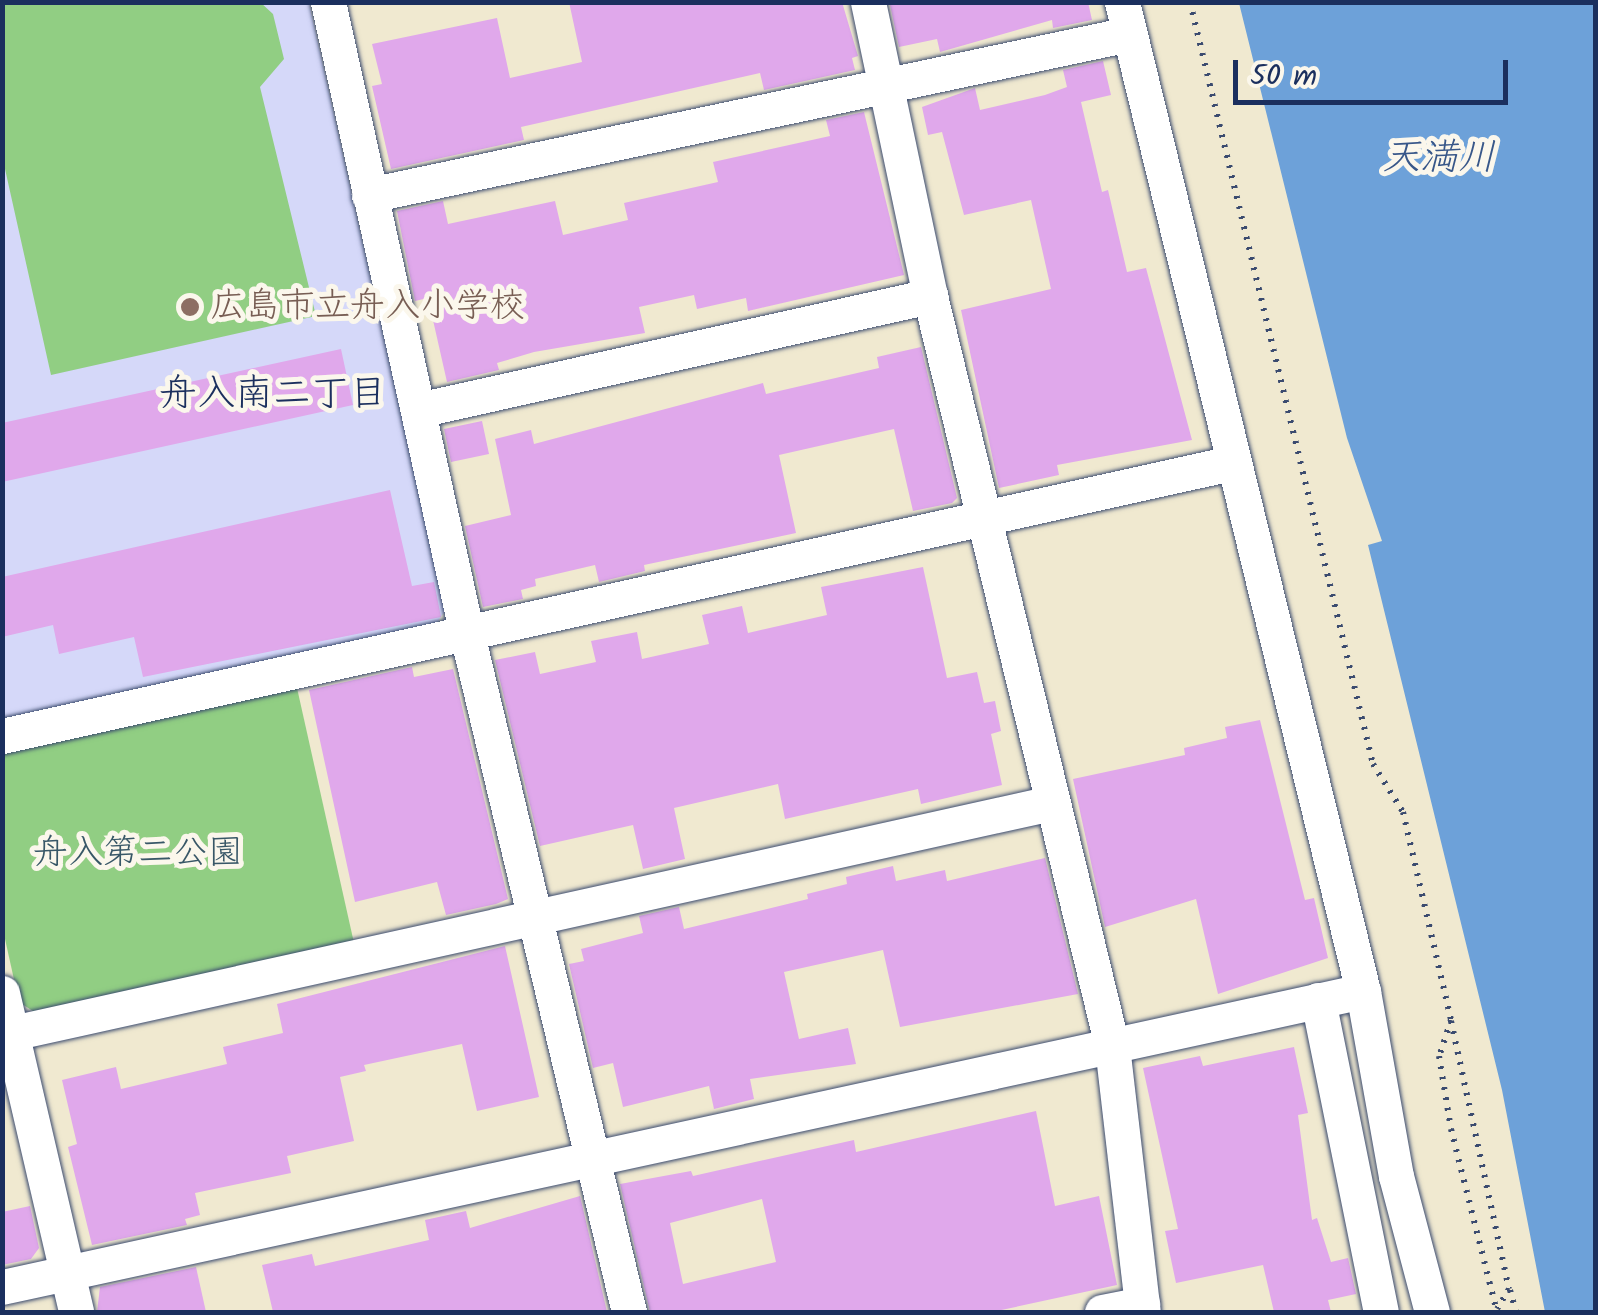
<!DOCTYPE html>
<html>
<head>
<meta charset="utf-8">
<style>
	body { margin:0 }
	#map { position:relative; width:1598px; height:1315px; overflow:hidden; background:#f0e9d0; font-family:Kalam,"Klee One",sans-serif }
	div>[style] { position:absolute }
	.built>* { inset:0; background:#d5d8f9 }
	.green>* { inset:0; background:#91ce83 }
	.water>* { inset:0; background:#6da1d9 }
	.building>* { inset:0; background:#e0a8eb }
	.path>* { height:6px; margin-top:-3px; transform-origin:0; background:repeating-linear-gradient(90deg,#3b4b6f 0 2.5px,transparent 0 10.5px) }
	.roads { filter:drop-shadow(0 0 2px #3b4b6f) drop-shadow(0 0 2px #3b4b6f) }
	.minor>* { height:35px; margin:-17.5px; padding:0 17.5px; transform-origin:17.5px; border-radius:17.5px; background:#fff }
	.dots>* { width:28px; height:28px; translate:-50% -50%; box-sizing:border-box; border:5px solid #fbf7ec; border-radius:50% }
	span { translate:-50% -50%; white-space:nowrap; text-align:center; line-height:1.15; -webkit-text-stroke:10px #fbf7ec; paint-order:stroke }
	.education-label { font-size:35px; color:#785e54 }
	.left { translate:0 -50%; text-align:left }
	.park-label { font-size:35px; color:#385767 }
	.water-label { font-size:38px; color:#385789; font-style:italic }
	.neighbourhood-label { font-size:38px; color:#1b2f5e }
	.frame { position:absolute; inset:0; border:5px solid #1b2f5e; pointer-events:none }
	.scale { position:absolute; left:1233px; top:60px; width:275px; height:45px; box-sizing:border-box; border:5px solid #1b2f5e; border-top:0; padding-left:12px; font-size:30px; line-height:35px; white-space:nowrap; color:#1b2f5e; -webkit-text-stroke:8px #fbf7ec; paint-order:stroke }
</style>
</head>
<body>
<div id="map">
	<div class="built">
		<div style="clip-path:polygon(2px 3px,309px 3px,445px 611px,436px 624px,3px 722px)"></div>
	</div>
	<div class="green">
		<div style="clip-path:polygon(260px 2px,273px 14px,284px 59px,260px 87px,316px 316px,51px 375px,3px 160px,3px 3px)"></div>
		<div style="clip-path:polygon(295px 679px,354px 943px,39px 1015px,19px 1002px,3px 930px,2px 746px)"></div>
	</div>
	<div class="water">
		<div style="clip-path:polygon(1239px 3px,1595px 3px,1595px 1312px,1545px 1312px,1502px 1090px,1368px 545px,1382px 541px,1347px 438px)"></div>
	</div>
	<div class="building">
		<div style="clip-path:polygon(569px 2px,842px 2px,858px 56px,852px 58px,855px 70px,764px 90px,760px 73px,521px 127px,524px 140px,391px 169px,372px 86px,382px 84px,372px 44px,497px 18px,510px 78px,582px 62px)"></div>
		<div style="clip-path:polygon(902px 2px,1088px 2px,1092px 20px,1053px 28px,1052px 20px,940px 52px,937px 39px,899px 47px,890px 5px)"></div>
		<div style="clip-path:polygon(1103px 61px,1111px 95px,1081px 102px,1102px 192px,1108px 190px,1127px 272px,1146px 268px,1192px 440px,1057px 465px,1059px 475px,999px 488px,961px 310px,1051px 289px,1031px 200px,964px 215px,942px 132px,928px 135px,922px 107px,975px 88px,980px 110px,1045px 95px,1067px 87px,1063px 70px)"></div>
		<div style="clip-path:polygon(864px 112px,904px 275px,748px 311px,746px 298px,697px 309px,694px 295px,639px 307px,645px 333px,534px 352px,497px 363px,499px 370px,447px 382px,428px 298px,415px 301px,397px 211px,443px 201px,448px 224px,555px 201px,563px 235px,628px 220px,624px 203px,718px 182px,713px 162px,830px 136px,826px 120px)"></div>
		<div style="clip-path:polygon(921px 347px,957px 498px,952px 503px,913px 511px,894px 429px,779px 455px,796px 533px,644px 565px,645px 571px,599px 582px,595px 565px,535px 579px,536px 586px,521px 590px,523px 599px,483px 607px,465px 526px,511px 515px,495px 439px,531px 430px,534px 444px,763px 383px,766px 394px,879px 368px,877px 357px)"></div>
		<div style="clip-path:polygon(341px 349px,353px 405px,2px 482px,2px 423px)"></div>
		<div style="clip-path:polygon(482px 421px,489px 454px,451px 462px,444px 429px)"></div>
		<div style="clip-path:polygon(390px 490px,412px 586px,434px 582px,441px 617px,143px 677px,134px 637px,59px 654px,53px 625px,2px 637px,2px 577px)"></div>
		<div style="clip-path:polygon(923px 567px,947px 678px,977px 672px,984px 703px,995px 701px,1001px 731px,991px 734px,1002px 785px,921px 804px,918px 789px,785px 819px,778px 784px,674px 808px,685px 859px,643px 869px,633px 825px,540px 846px,495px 660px,535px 652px,540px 674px,596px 662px,591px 641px,637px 632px,642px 659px,709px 644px,702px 615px,742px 606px,748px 633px,827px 615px,821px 587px)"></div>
		<div style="clip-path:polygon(412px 667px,414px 677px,453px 669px,508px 899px,496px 904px,446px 915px,437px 882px,355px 902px,309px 690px)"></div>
		<div style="clip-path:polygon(1260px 720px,1305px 900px,1314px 898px,1328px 958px,1218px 994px,1196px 899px,1105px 927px,1073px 779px,1185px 755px,1184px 748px,1227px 738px,1225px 727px)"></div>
		<div style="clip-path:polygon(1045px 858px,1078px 994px,900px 1027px,883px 950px,784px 972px,799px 1039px,848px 1028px,856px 1064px,750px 1079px,754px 1099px,714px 1109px,709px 1086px,623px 1107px,613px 1063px,593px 1068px,569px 964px,584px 961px,581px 949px,643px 933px,639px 916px,679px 907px,684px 929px,808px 899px,807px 894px,847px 884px,846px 877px,893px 866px,896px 881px,945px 870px,947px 881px)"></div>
		<div style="clip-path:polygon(505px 946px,539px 1097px,477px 1111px,462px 1044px,364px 1065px,366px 1071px,340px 1077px,354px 1141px,287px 1156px,291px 1173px,195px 1193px,200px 1215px,185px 1219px,187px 1225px,92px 1245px,68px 1147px,77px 1144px,62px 1080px,116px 1067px,121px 1089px,227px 1064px,223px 1047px,283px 1033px,277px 1004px)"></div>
		<div style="clip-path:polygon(1294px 1047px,1308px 1113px,1298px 1115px,1312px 1220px,1317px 1218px,1331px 1262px,1348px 1258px,1356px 1294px,1328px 1300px,1331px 1312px,1274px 1312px,1263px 1265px,1176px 1283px,1165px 1231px,1178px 1229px,1143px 1068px,1200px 1056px,1203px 1066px)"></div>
		<div style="clip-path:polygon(evenodd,1036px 1111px,1055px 1206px,1099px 1196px,1117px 1285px,992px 1312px,650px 1312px,620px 1184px,691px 1171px,693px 1176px,854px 1140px,856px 1152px,1036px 1111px,762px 1199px,776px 1262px,683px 1284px,670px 1223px,762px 1199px)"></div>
		<div style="clip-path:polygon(580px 1196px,607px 1312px,273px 1312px,262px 1265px,312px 1254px,315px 1266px,429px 1240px,425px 1220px,466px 1211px,470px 1228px)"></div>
		<div style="clip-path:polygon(30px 1206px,39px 1248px,31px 1259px,2px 1265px,2px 1212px)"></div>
		<div style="clip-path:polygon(196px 1267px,206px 1312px,97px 1312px,100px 1287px)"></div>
	</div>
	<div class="path">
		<div style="left:1190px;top:2px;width:784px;rotate:76.5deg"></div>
		<div style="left:1373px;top:764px;width:57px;rotate:58deg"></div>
		<div style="left:1403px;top:812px;width:213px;rotate:77deg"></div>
		<div style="left:1451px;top:1020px;width:38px;rotate:108deg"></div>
		<div style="left:1439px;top:1056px;width:74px;rotate:80.7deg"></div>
		<div style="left:1451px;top:1129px;width:189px;rotate:75.9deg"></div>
		<div style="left:1451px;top:1021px;width:274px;rotate:77.8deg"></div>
		<div style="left:1509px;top:1289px;width:23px;rotate:121deg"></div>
		<div style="left:1510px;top:1290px;width:23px;rotate:75deg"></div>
	</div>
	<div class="roads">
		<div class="minor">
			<div style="left:328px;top:2px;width:643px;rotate:77.61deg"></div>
			<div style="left:466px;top:630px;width:701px;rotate:76.56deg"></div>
			<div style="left:868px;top:2px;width:300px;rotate:78.1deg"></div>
			<div style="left:930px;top:296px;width:772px;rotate:76.36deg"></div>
			<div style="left:1112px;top:1046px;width:268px;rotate:83.4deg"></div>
			<div style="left:1122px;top:2px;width:1018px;rotate:76.31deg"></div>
			<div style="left:1363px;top:991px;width:188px;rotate:79.9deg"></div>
			<div style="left:1396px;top:1176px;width:141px;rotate:75.2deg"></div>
			<div style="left:369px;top:195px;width:777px;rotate:-11.96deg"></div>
			<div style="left:418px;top:410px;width:525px;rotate:-12.55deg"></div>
			<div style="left:2px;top:736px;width:1259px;rotate:-12.52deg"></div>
			<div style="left:2px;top:993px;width:327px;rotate:76.9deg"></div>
			<div style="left:1318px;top:1000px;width:318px;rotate:78.6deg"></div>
			<div style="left:12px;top:1033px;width:1064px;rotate:-12.48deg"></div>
			<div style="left:2px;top:1287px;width:1393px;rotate:-12.27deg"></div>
			<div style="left:1102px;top:1312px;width:41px;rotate:-11.3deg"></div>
		</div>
	</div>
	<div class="dots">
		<div style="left:190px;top:307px;background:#8d6e63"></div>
	</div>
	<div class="education-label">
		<span class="left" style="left:210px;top:307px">広島市立舟入小学校</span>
	</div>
	<div class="park-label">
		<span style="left:138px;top:854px">舟入第二公園</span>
	</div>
	<div class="water-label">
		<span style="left:1439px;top:160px">天満川</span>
	</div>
	<div class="neighbourhood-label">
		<span style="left:273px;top:396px">舟入南二丁目</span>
	</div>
	<div class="frame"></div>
	<div class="scale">50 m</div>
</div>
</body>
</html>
